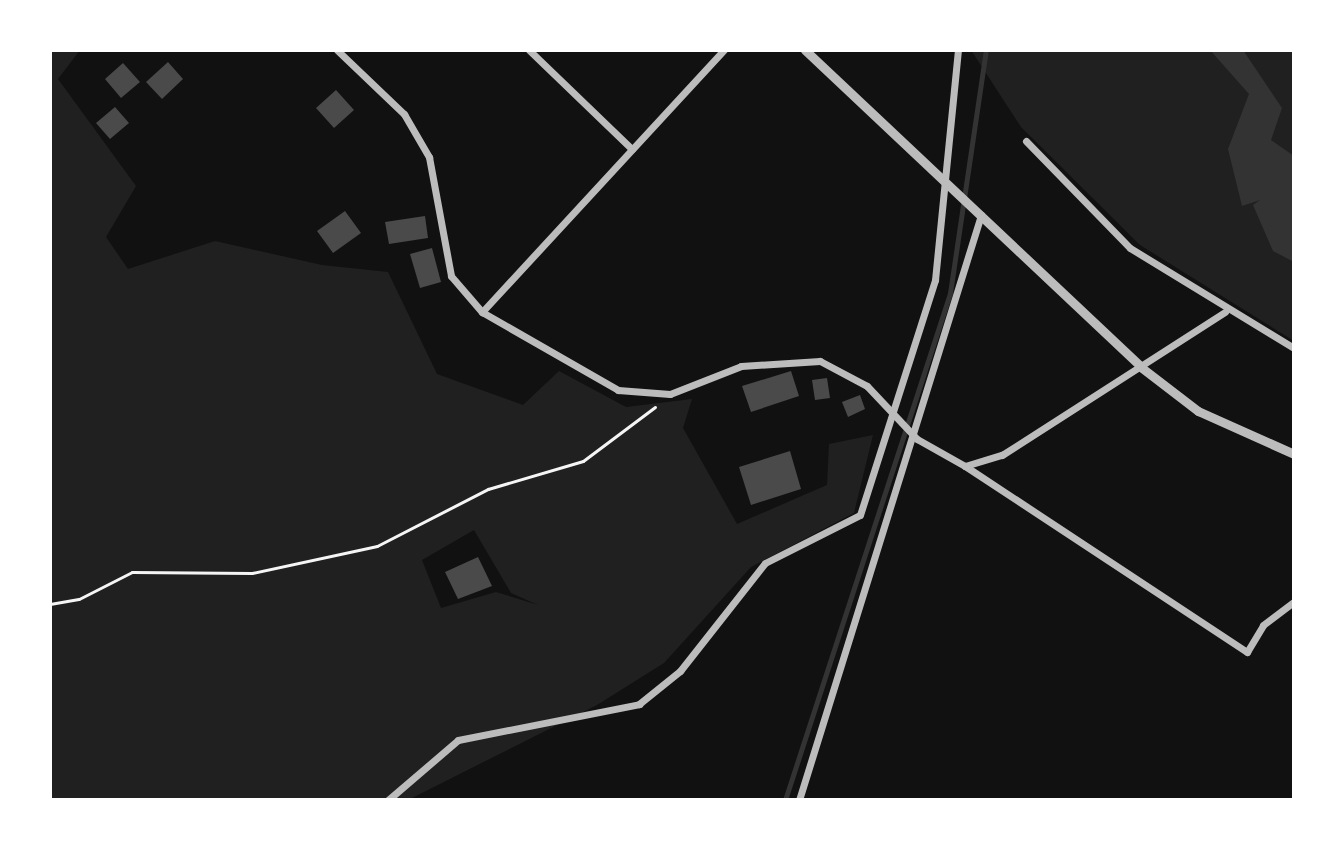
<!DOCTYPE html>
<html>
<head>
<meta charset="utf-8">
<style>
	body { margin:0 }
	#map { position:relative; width:1344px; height:850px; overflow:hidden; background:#111; font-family:"Fira Sans Condensed",sans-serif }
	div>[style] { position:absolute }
	.green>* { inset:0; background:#202020 }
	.water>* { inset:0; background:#333 }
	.stream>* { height:5px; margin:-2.5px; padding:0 2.5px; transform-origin:2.5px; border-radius:2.5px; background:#333 }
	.building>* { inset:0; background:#4a4a4a }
	.path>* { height:3px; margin:-1.5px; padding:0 1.5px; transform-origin:1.5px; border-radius:1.5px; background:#f5f5f5 }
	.minor>* { height:7px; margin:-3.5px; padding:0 3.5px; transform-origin:3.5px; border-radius:3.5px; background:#bcbcbc }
	.tertiary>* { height:9px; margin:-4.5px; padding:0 4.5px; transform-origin:4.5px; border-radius:4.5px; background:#bcbcbc }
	span { translate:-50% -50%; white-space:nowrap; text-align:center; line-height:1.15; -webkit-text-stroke:6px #fff; paint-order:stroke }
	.frame { position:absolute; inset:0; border:52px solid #fff; pointer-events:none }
</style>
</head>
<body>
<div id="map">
	<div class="green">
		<div style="clip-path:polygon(evenodd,50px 50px,80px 50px,58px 79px,136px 186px,106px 237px,128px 269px,215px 241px,322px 265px,388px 272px,437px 374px,523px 405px,559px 371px,626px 407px,692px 399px,683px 428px,737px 524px,827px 485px,829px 444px,873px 435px,854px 513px,751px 567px,664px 663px,597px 705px,408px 800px,50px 800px,50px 50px,474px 530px,511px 593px,538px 605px,496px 592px,441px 608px,422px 560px,474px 530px)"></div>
		<div style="clip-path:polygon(971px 50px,1294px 50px,1294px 341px,1140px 245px,1021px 127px)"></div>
	</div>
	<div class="water">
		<div style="clip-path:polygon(1210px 50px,1243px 50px,1282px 108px,1271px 140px,1294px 156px,1294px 262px,1273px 251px,1253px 205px,1260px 200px,1242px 206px,1228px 149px,1249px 94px)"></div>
	</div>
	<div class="stream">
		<div style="left:785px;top:800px;width:533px;rotate:-71.97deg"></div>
		<div style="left:950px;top:293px;width:246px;rotate:-81.6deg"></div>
	</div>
	<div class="building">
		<div style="clip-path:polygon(168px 62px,183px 79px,162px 99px,146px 82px)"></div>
		<div style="clip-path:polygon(123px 63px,140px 82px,121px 98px,105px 79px)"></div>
		<div style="clip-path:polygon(336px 90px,354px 110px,334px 128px,316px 108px)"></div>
		<div style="clip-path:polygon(115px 107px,129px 123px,110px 139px,96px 123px)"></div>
		<div style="clip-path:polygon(345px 211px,361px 233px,333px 253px,317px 231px)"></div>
		<div style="clip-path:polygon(425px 216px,428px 238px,389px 244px,385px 222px)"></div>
		<div style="clip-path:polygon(432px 248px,441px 282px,420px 288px,410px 254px)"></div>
		<div style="clip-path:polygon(791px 371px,799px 396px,751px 412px,742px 386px)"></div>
		<div style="clip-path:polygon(827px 378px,830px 398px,815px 400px,812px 380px)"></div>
		<div style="clip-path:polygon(860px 395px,865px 409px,848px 417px,842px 402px)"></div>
		<div style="clip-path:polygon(790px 451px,801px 489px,751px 505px,739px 467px)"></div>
		<div style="clip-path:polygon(478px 557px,492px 586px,458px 599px,445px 572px)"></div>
	</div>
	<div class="path">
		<div style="left:50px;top:604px;width:29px;rotate:-10deg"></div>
		<div style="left:79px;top:599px;width:59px;rotate:-27deg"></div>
		<div style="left:132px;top:572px;width:120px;rotate:0.5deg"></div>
		<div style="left:252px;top:573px;width:128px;rotate:-12.2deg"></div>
		<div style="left:377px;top:546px;width:125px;rotate:-27.2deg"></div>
		<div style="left:488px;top:489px;width:99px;rotate:-16.4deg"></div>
		<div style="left:583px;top:461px;width:90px;rotate:-36.9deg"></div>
	</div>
	<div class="minor">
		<div style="left:337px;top:50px;width:93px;rotate:43.7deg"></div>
		<div style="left:404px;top:114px;width:50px;rotate:59.8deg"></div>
		<div style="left:429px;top:157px;width:121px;rotate:79.5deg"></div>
		<div style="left:451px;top:276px;width:48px;rotate:49.3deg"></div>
		<div style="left:482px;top:312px;width:157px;rotate:29.8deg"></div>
		<div style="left:618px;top:390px;width:52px;rotate:4.4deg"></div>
		<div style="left:670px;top:394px;width:76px;rotate:-21.5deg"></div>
		<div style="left:741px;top:366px;width:79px;rotate:-3.6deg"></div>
		<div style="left:820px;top:361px;width:53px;rotate:28deg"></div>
		<div style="left:867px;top:386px;width:73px;rotate:46.7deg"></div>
		<div style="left:917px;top:439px;width:55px;rotate:29.4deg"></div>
		<div style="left:965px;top:466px;width:39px;rotate:-17deg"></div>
		<div style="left:1002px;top:455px;width:265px;rotate:-32.7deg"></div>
		<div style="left:529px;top:50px;width:143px;rotate:43.9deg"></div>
		<div style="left:1026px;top:141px;width:149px;rotate:45.8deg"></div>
		<div style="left:1130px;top:248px;width:192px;rotate:31.4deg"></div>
		<div style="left:482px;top:312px;width:357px;rotate:-47.3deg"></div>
		<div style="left:965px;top:466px;width:338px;rotate:33.4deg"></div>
		<div style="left:1247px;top:652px;width:31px;rotate:-59deg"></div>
		<div style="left:1263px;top:625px;width:39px;rotate:-37deg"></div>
		<div style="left:388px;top:800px;width:92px;rotate:-40.6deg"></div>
		<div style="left:458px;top:740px;width:185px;rotate:-11.2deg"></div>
		<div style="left:639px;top:704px;width:53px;rotate:-38.8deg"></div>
		<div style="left:680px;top:671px;width:137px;rotate:-51.8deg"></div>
		<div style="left:765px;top:563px;width:106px;rotate:-26.8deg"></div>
		<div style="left:860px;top:515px;width:247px;rotate:-72.3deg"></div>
		<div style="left:935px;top:280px;width:231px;rotate:-84.3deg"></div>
		<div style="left:799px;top:800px;width:613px;rotate:-72.72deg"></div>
	</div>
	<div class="tertiary">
		<div style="left:805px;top:50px;width:463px;rotate:43.3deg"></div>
		<div style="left:1142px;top:368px;width:71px;rotate:37.5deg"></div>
		<div style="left:1198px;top:411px;width:105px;rotate:24.1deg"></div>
	</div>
	<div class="frame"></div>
</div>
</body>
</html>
